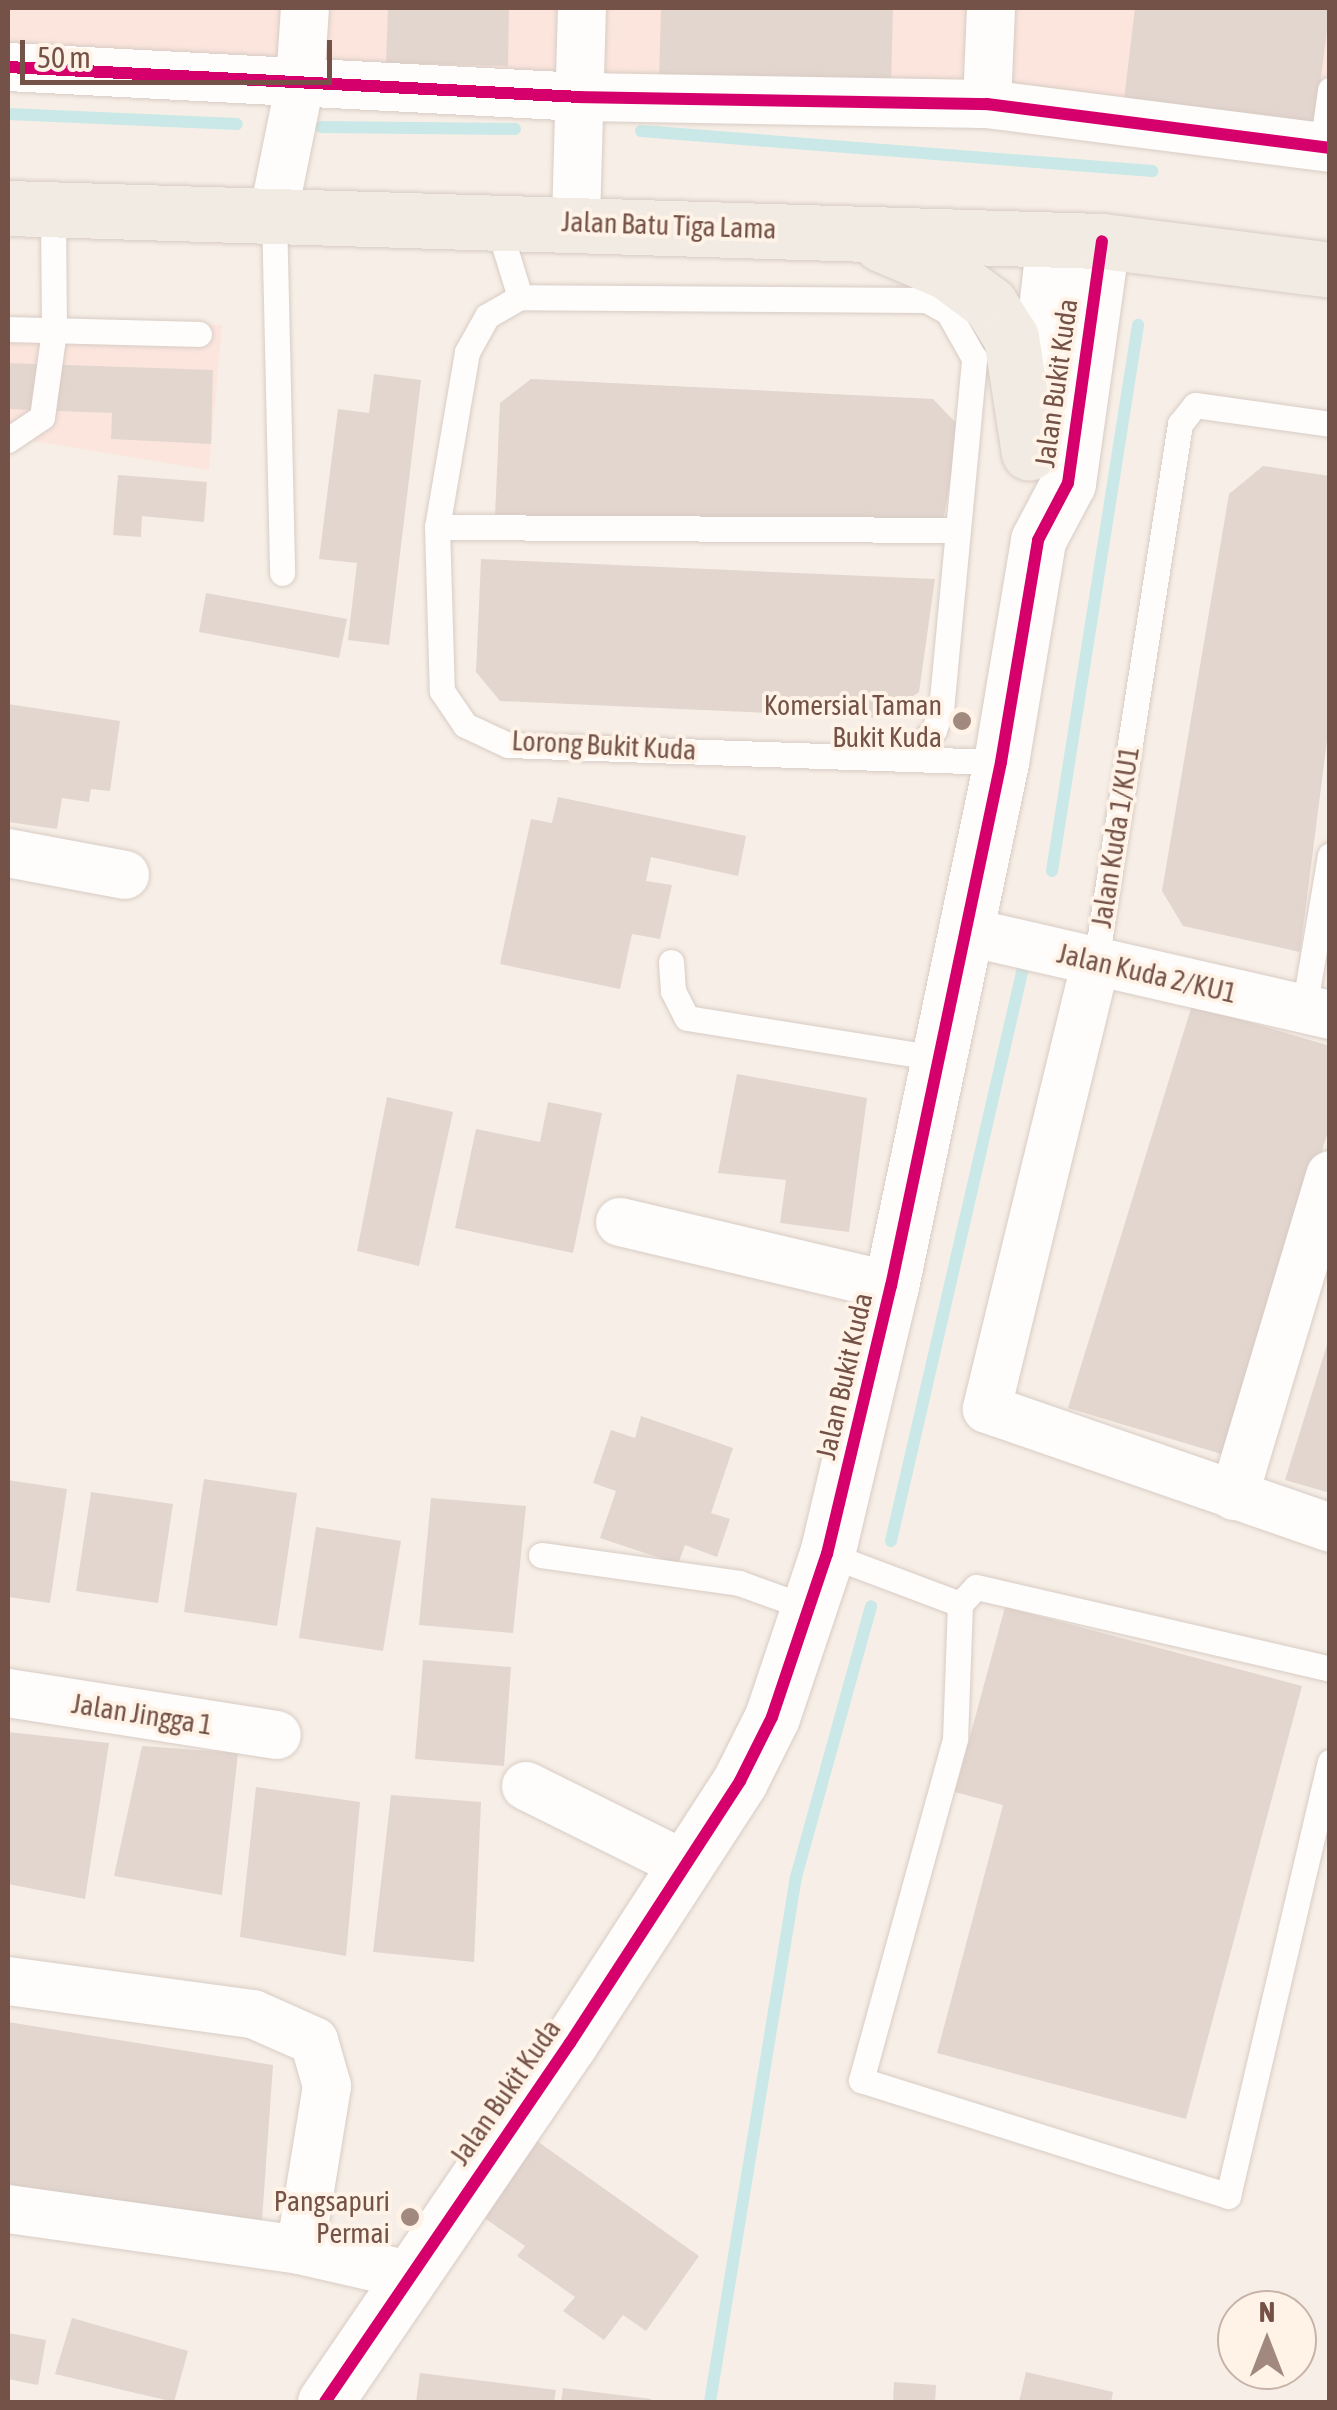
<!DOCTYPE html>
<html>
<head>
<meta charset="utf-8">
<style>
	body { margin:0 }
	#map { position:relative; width:1337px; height:2410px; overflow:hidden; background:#f7efe7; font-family:"Asap Condensed",sans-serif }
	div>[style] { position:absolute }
	.commercial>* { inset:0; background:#fbe5dd }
	.stream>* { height:12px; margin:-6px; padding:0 6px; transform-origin:6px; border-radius:6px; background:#c9e8e7 }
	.building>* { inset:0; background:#e3d6cf }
	.roads { filter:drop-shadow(0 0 2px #d8ccc5) drop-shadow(0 0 2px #d8ccc5) }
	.service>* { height:25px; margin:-12.5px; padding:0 12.5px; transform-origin:12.5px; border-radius:12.5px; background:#fefdfb }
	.minor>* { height:48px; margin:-24px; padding:0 24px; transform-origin:24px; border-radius:24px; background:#fefdfb }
	.tertiary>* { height:55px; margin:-27.5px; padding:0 27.5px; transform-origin:27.5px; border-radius:27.5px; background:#fefdfb }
	.primary>* { height:55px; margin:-27.5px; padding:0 27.5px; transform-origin:27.5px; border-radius:27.5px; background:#f2ebe4 }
	.cycleway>* { height:12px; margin:-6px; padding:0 6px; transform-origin:6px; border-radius:6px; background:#d6006c }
	.dots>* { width:28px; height:28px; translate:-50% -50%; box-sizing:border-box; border:5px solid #fff3e8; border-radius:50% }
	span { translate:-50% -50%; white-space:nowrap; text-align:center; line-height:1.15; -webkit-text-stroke:8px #fff3e8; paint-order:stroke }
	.street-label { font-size:28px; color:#755247 }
	.poi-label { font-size:28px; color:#755247 }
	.right { translate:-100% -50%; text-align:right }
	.frame { position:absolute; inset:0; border:10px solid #755247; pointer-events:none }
	.north { position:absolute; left:1217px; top:2290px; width:100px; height:100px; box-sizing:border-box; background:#fff3e8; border:2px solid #c8b3a8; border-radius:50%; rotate:0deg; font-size:28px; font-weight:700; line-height:40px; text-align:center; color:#755247 }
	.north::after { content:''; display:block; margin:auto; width:35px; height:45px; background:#a2897f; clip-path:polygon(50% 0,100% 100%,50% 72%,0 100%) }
	.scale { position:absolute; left:20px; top:40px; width:312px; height:45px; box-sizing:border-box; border:5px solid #755247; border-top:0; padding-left:12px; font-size:30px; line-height:35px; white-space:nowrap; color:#755247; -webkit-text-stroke:8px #fff3e8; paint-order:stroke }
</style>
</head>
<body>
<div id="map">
	<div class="commercial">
		<div style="clip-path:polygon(8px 8px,291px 8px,288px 58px,8px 43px)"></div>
		<div style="clip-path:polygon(321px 8px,1329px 8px,1329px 134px,318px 68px)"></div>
		<div style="clip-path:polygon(8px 319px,222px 325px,209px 470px,8px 437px)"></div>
	</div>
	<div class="stream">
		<div style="left:8px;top:114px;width:229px;rotate:2.5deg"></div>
		<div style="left:321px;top:127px;width:194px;rotate:0.6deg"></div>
		<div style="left:641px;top:131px;width:513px;rotate:4.48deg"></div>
		<div style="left:1052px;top:871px;width:553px;rotate:-81.05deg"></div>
		<div style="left:891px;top:1541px;width:601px;rotate:-77.03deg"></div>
		<div style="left:710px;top:2402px;width:532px;rotate:-80.7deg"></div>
		<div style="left:796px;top:1877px;width:281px;rotate:-74.5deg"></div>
	</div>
	<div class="building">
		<div style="clip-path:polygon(388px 8px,509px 8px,508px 66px,386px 63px)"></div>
		<div style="clip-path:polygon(661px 8px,893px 8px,891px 85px,659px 79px)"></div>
		<div style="clip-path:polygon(1135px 8px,1330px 8px,1314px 132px,1123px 108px)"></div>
		<div style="clip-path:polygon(8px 363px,213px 370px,211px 444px,111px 439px,112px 413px,8px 409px)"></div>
		<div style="clip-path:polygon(374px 374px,421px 380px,389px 645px,348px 640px,357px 563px,319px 559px,338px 409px,369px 413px)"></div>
		<div style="clip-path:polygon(531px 379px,933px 399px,960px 427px,940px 539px,495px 516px,500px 403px)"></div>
		<div style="clip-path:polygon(1263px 466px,1330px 476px,1330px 717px,1300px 952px,1183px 926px,1162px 891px,1229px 494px)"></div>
		<div style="clip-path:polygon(118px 475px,207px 482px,204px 522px,142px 516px,141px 537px,113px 535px)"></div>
		<div style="clip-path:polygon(481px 559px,935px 579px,919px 692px,882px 718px,500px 701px,476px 672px)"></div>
		<div style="clip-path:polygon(206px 593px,347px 619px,339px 658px,199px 632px)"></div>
		<div style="clip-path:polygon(8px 704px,120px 721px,110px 791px,91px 789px,89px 802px,62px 798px,57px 829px,8px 822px)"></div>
		<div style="clip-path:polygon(558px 797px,746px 836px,738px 876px,651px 857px,646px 881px,672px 885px,660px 939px,632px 934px,620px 989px,500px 964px,531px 819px,552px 823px)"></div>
		<div style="clip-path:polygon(1192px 1005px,1330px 1046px,1330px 1125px,1228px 1456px,1068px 1408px)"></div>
		<div style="clip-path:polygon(737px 1074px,867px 1098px,849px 1232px,780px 1223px,786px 1180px,718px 1173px)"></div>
		<div style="clip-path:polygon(387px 1097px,453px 1112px,419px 1266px,357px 1251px)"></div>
		<div style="clip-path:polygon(548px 1102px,602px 1113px,573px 1253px,455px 1228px,476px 1129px,540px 1142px)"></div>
		<div style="clip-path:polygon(1330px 1335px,1330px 1493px,1285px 1480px)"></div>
		<div style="clip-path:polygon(641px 1416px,733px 1448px,711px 1513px,730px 1519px,717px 1557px,685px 1545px,678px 1564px,600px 1538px,616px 1491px,593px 1483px,611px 1430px,635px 1438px)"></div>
		<div style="clip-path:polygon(204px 1479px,297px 1493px,277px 1626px,184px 1612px)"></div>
		<div style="clip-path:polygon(8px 1480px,67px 1489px,50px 1603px,8px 1597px)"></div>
		<div style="clip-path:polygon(91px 1492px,173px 1504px,158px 1603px,76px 1591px)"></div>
		<div style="clip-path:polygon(431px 1498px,526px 1506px,513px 1633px,419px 1625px)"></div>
		<div style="clip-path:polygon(316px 1527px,401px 1541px,383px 1651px,299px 1638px)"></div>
		<div style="clip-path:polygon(1005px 1607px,1302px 1686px,1186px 2119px,937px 2053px,1003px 1805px,955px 1792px)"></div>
		<div style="clip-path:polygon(423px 1660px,511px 1667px,504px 1766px,415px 1759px)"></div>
		<div style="clip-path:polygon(8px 1732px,109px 1743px,85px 1899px,8px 1884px)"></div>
		<div style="clip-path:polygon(142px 1746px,238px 1753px,222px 1895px,114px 1876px)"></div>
		<div style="clip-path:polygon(256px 1787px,360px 1802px,346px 1956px,240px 1937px)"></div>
		<div style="clip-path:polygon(391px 1795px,481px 1802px,474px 1962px,373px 1952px)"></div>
		<div style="clip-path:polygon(8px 2022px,273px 2065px,261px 2234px,8px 2193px)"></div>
		<div style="clip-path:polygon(537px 2141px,699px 2256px,646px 2331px,623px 2315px,604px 2340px,563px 2311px,575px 2297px,517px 2256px,525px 2246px,483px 2217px)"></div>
		<div style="clip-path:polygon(72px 2318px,188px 2351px,174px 2402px,55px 2374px)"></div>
		<div style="clip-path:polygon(8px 2333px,46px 2340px,38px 2385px,8px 2379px)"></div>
		<div style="clip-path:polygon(1026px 2372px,1113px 2392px,1111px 2402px,1019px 2402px)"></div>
		<div style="clip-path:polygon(420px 2373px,556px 2390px,554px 2402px,416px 2402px)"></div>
		<div style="clip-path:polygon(894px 2382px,936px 2385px,935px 2402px,893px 2402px)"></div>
		<div style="clip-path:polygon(563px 2388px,651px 2399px,651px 2402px,561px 2402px)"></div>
	</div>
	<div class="roads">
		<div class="service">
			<div style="left:1322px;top:147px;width:58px;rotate:-82deg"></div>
			<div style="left:274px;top:213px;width:360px;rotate:88.7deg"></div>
			<div style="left:496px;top:219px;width:82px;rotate:72.9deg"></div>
			<div style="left:8px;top:329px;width:191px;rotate:1.5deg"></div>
			<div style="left:8px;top:440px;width:41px;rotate:-34.1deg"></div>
			<div style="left:42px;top:417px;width:88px;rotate:-82.1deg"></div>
			<div style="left:54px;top:330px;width:122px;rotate:-90.5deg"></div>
			<div style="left:437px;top:527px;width:520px;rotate:0.33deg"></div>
			<div style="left:908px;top:757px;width:37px;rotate:-46deg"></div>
			<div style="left:934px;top:730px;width:21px;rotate:-71deg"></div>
			<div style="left:941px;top:710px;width:354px;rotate:-84.6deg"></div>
			<div style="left:974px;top:358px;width:53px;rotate:-119.5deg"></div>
			<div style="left:948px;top:312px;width:25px;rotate:-151deg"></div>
			<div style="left:926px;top:300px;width:406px;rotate:-179.6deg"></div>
			<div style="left:520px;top:297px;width:38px;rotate:150deg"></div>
			<div style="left:487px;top:316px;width:41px;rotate:119.1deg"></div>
			<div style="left:467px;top:352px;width:178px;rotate:99.7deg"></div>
			<div style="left:437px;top:527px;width:164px;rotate:88.3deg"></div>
			<div style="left:442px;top:691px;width:41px;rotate:55.9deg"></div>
			<div style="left:465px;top:725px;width:47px;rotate:24.9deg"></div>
			<div style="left:508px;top:745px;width:493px;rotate:2deg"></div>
			<div style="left:1096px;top:961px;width:544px;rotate:-81.11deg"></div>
			<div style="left:1180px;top:424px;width:24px;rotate:-52deg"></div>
			<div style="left:1195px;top:405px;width:136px;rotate:8deg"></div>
			<div style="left:671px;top:962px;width:29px;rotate:86deg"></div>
			<div style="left:673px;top:991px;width:30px;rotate:63deg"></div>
			<div style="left:687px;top:1018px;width:258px;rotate:9.1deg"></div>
			<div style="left:1304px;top:1009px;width:156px;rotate:-80.4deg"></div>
			<div style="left:827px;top:1554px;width:142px;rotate:20.6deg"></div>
			<div style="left:960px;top:1604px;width:135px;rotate:92.1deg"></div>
			<div style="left:955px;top:1739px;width:354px;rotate:105.4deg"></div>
			<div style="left:861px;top:2080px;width:385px;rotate:17.5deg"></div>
			<div style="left:1228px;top:2196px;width:446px;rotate:-76.8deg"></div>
			<div style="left:541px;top:1555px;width:200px;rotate:8deg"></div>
			<div style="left:739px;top:1583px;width:73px;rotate:19.9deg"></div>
			<div style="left:960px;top:1604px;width:23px;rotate:-47deg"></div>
			<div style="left:976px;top:1587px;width:363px;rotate:13deg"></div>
		</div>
		<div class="minor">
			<div style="left:8px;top:67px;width:573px;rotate:3deg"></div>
			<div style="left:580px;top:97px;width:407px;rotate:1deg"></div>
			<div style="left:987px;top:104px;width:346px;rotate:7.3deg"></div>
			<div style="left:987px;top:104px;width:96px;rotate:-87.6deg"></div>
			<div style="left:274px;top:211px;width:131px;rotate:-78.5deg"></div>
			<div style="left:300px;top:83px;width:75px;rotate:-86.2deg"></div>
			<div style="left:576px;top:221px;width:213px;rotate:-88.4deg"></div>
			<div style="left:8px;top:853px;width:119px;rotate:10.6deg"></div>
			<div style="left:964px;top:931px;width:376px;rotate:12.9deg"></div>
			<div style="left:1096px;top:961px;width:461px;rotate:103.7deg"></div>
			<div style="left:987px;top:1409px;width:363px;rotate:19.1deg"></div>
			<div style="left:620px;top:1222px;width:278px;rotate:13.3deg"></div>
			<div style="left:1234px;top:1496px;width:335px;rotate:-73.3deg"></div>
			<div style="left:8px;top:1693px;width:272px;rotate:8.9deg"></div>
			<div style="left:526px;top:1786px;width:178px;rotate:26.4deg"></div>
			<div style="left:8px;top:1981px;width:247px;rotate:7.7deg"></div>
			<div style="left:253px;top:2014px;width:67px;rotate:23.9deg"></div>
			<div style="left:314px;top:2041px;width:47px;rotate:73.9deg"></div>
			<div style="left:327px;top:2086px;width:166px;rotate:99.3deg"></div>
			<div style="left:8px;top:2209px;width:295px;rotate:8deg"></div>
			<div style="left:300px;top:2250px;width:111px;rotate:13deg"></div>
		</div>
		<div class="tertiary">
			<div style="left:1033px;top:423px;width:184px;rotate:-83.5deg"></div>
			<div style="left:325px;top:2402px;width:435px;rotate:-55.7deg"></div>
			<div style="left:570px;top:2043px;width:312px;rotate:-57deg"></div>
			<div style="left:740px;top:1781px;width:72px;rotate:-63.4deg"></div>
			<div style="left:772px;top:1717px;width:172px;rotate:-71.4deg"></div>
			<div style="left:827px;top:1554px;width:276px;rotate:-76.6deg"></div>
			<div style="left:891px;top:1286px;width:535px;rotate:-78.14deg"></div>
			<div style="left:1001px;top:762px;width:225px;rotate:-80.5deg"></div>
			<div style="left:1038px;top:540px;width:64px;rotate:-62.2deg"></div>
			<div style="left:1068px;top:483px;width:244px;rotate:-82deg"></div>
		</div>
		<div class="primary">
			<div style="left:8px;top:208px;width:1094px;rotate:1.73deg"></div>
			<div style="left:1102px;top:241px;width:230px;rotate:7.2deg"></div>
			<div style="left:881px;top:244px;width:72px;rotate:23deg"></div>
			<div style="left:947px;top:272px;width:54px;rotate:36.7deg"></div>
			<div style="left:990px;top:304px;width:39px;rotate:58deg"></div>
			<div style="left:1011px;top:337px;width:117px;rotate:81.2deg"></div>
		</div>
	</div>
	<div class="cycleway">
		<div style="left:8px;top:67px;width:573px;rotate:3deg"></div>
		<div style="left:580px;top:97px;width:407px;rotate:1deg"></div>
		<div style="left:987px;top:104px;width:346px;rotate:7.3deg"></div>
		<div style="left:325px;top:2402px;width:435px;rotate:-55.7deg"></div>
		<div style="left:570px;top:2043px;width:312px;rotate:-57deg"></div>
		<div style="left:740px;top:1781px;width:72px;rotate:-63.4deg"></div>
		<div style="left:772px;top:1717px;width:172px;rotate:-71.4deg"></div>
		<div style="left:827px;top:1554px;width:276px;rotate:-76.6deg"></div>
		<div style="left:891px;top:1286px;width:535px;rotate:-78.14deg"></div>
		<div style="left:1001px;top:762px;width:225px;rotate:-80.5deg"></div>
		<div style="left:1038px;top:540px;width:64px;rotate:-62.2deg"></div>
		<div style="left:1068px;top:483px;width:244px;rotate:-82deg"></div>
	</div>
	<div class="dots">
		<div style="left:962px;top:721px;background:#a2897f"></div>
		<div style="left:410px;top:2217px;background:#a2897f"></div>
	</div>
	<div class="street-label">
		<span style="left:669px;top:225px;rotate:2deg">Jalan Batu Tiga Lama</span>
		<span style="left:1056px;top:383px;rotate:-82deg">Jalan Bukit Kuda</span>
		<span style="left:604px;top:745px;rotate:3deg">Lorong Bukit Kuda</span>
		<span style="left:1115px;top:837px;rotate:-81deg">Jalan Kuda 1/KU1</span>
		<span style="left:1147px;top:973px;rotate:13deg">Jalan Kuda 2/KU1</span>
		<span style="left:844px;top:1376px;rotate:-77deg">Jalan Bukit Kuda</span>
		<span style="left:142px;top:1714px;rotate:9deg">Jalan Jingga 1</span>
		<span style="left:505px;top:2092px;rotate:-55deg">Jalan Bukit Kuda</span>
	</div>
	<div class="poi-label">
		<span class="right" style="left:942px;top:721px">Komersial Taman<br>Bukit Kuda</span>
		<span class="right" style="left:390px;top:2217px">Pangsapuri<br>Permai</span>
	</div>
	<div class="frame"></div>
	<div class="north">N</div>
	<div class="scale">50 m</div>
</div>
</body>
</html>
